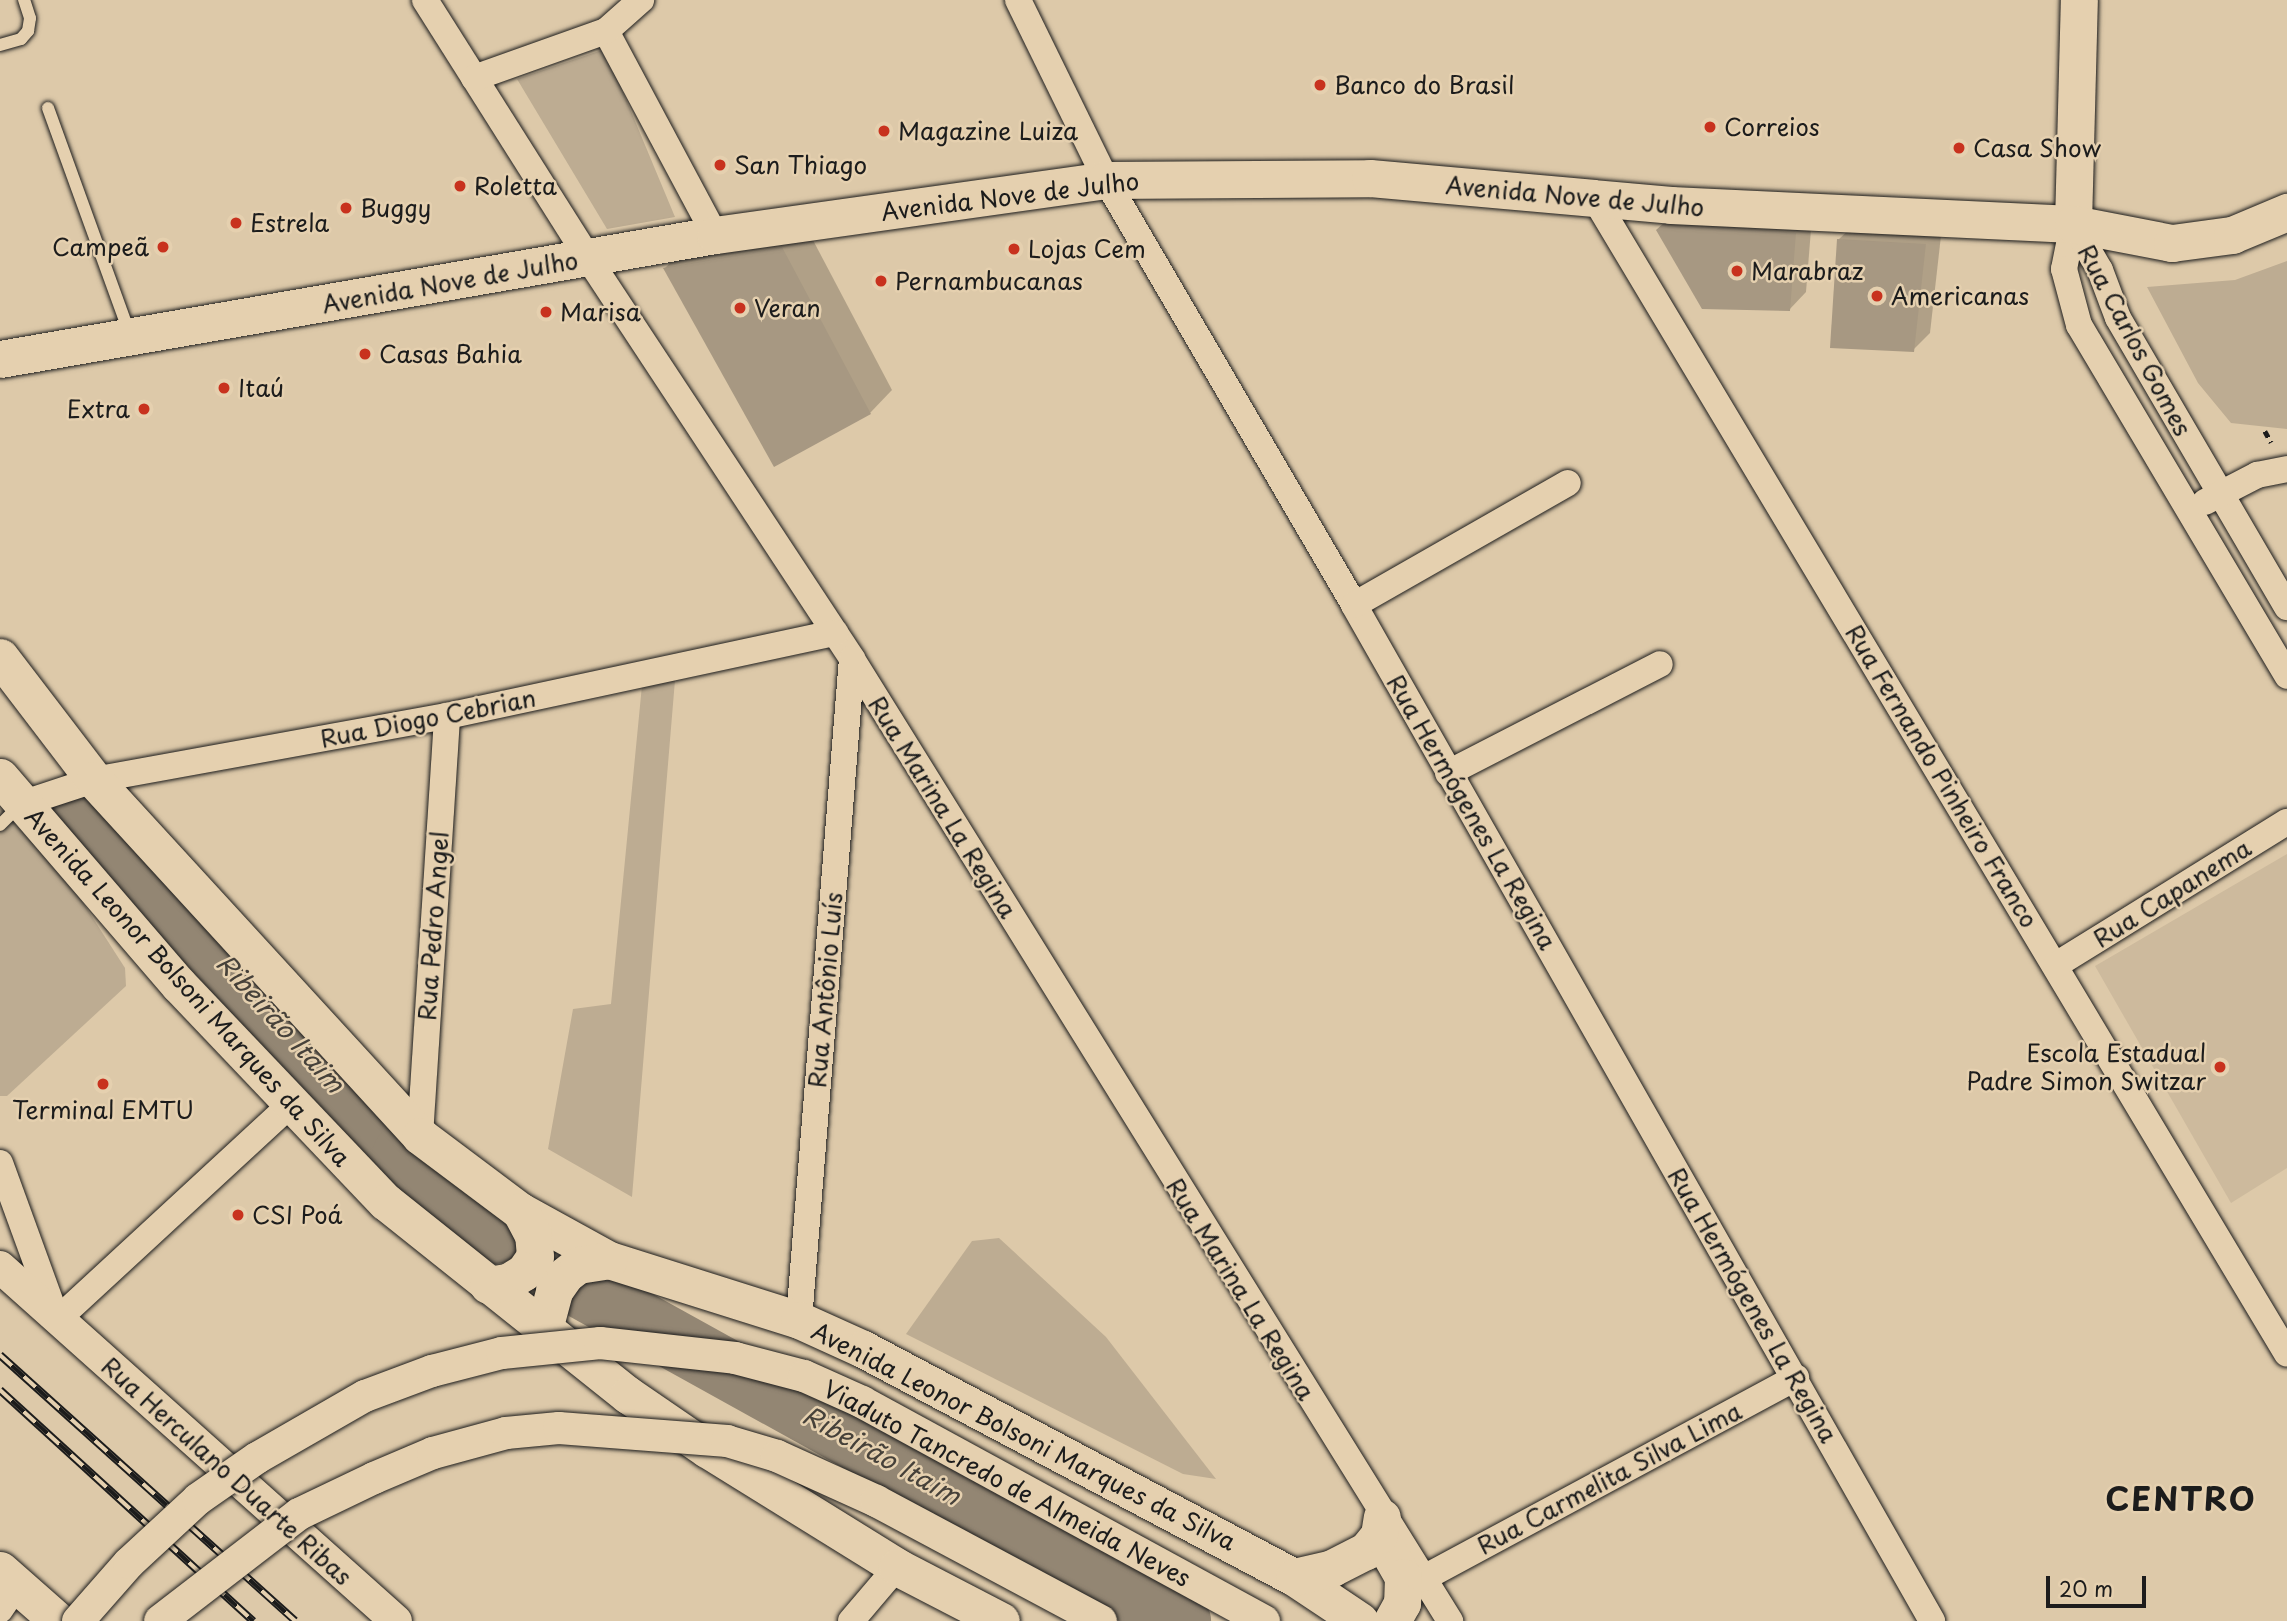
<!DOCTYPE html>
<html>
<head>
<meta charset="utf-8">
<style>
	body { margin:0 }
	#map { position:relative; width:2287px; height:1621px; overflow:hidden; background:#ddc9a9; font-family:"Playpen Sans",sans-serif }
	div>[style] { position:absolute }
	.built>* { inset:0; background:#cdba9d }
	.green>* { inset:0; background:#bdac92 }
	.shadow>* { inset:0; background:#0003 }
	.river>* { height:60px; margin:-30px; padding:0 30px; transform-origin:30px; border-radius:30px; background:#938673 }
	.building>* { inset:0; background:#a79882 }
	.path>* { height:4.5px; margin-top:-2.25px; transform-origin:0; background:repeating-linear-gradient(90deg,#1c1c1c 0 7px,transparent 0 12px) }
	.roads { filter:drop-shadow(0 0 2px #1c1c1c) drop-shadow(0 0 2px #1c1c1c) }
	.service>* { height:12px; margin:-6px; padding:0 6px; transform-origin:6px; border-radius:6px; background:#e5d0af }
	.minor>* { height:26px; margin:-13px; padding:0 13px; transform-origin:13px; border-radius:13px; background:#e5d0af }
	.tertiary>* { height:32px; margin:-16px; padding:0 16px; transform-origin:16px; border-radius:16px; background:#e5d0af }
	.secondary>* { height:37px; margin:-18.5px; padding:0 18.5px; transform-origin:18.5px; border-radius:18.5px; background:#e5d0af }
	.rail>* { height:8px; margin-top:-4px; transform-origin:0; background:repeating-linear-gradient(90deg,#e5d0af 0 16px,#1c1c1c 0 32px); box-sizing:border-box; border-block:2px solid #1c1c1c }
	.bridges { filter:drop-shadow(0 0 2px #1c1c1c) drop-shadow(0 0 2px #1c1c1c) }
	.tertiary-bridge>* { height:32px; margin:-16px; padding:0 16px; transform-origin:16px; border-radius:16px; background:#e5d0af }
	.dots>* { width:19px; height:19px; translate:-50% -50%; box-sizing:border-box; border:4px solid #e5d0af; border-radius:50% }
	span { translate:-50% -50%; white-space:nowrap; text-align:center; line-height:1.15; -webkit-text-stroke:5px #e5d0af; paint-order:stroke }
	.poi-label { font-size:24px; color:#1c1c1c }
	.left { translate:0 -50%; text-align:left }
	.right { translate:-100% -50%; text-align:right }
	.street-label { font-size:24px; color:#1c1c1c }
	.water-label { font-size:26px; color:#46413a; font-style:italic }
	.district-label { font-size:32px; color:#1c1c1c; font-weight:700; letter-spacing:2px }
	.scale { position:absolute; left:2046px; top:1576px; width:100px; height:32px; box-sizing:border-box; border:4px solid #1c1c1c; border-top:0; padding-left:9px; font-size:21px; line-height:24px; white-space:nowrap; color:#1c1c1c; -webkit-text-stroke:5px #e5d0af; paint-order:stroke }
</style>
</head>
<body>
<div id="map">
	<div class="built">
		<div style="clip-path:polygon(2287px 854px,2287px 1168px,2231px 1203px,2095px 966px)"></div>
	</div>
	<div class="green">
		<div style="clip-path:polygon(605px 49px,675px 217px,607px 229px,517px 79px)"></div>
		<div style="clip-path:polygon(2287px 261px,2287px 429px,2231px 423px,2198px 383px,2147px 287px,2235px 280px)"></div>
		<div style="clip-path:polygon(676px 668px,632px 1197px,548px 1149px,573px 1009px,611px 1004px,643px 675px)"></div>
		<div style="clip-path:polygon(0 808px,71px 884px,125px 968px,126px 986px,7px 1096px,0 1096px)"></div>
		<div style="clip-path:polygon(999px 1238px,1106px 1337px,1216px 1479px,1183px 1474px,906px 1334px,972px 1241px)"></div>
	</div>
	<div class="shadow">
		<div style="clip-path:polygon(1812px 217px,1806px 292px,1789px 310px,1658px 230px)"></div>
		<div style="clip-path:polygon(1856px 223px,1942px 227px,1930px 333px,1913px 350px,1838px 240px)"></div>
		<div style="clip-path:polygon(805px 225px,892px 390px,870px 413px,665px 268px,688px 245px)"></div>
	</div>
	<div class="river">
		<div style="left:78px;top:802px;width:479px;rotate:47.5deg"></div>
		<div style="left:402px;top:1155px;width:122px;rotate:40.3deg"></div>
		<div style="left:582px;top:1289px;width:685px;rotate:29deg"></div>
	</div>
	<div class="building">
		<div style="clip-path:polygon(1666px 221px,1796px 233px,1790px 311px,1702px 309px,1656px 230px)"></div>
		<div style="clip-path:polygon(1837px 239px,1926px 244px,1914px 352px,1830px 348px)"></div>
		<div style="clip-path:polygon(782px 247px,871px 414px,774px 467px,663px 268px)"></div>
	</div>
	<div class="path">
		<div style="left:2265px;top:431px;width:13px;rotate:61deg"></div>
	</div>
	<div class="roads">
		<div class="service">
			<div style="left:0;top:45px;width:22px;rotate:-16deg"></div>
			<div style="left:21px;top:39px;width:11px;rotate:-49deg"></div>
			<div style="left:28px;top:31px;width:13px;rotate:-81deg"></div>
			<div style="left:30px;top:18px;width:19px;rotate:-108deg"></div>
			<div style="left:48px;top:108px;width:241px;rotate:70.1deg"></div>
			<div style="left:0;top:825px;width:28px;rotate:-45deg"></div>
		</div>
		<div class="minor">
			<div style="left:425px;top:0;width:305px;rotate:57.7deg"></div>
			<div style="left:588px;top:258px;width:480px;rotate:56.6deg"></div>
			<div style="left:852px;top:659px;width:1133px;rotate:58.13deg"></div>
			<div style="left:1018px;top:0;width:200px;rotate:63.9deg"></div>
			<div style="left:1106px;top:180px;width:492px;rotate:59.7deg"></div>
			<div style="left:1354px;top:605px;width:1169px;rotate:60.36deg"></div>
			<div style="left:606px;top:31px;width:231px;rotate:61.9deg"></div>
			<div style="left:474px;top:78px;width:140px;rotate:-19.6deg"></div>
			<div style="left:606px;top:31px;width:47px;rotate:-41.5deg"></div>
			<div style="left:1595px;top:199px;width:1346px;rotate:59.07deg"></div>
			<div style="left:2073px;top:224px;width:46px;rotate:101.3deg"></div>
			<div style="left:2064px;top:269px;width:58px;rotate:75deg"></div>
			<div style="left:2079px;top:325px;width:408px;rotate:59.3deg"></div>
			<div style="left:2073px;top:224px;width:53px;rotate:59.6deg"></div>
			<div style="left:2100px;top:270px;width:51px;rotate:69.4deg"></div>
			<div style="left:2118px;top:318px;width:335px;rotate:59.7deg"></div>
			<div style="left:2205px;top:502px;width:59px;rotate:-27.4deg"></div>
			<div style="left:2257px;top:475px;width:31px;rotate:-11deg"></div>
			<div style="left:1354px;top:605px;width:246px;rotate:-29.7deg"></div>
			<div style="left:1448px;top:773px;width:238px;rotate:-27.2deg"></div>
			<div style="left:21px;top:804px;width:77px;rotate:-18.2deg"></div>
			<div style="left:94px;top:780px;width:359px;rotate:-10.3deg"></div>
			<div style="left:447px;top:716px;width:397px;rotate:-12.1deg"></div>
			<div style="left:2056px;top:965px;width:272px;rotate:-31.8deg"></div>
			<div style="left:420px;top:1136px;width:421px;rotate:-86.3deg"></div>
			<div style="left:0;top:1163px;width:167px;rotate:70deg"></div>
			<div style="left:57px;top:1320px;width:317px;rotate:-42.7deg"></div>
			<div style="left:799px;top:1320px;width:663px;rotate:-85.42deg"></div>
			<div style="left:1422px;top:1579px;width:425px;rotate:-28.3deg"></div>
			<div style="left:0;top:1610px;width:30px;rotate:-56deg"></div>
			<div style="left:851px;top:1621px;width:71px;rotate:-49.6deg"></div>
		</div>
		<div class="tertiary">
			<div style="left:0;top:1267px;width:531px;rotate:41.79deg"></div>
		</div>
		<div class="secondary">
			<div style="left:2073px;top:224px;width:224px;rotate:-88.5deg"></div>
			<div style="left:0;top:359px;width:726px;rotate:-9.84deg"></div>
			<div style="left:715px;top:235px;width:395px;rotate:-8deg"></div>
			<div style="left:1106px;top:180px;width:264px;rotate:-0.4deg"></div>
			<div style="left:1370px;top:178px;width:302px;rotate:5.1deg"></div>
			<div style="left:1671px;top:205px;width:402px;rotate:2.7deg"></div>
			<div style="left:2073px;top:224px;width:101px;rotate:10.9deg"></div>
			<div style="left:2172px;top:243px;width:61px;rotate:-7.6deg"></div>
			<div style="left:2232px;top:235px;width:60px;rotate:-22.7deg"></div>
			<div style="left:0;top:657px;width:155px;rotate:52.6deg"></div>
			<div style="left:94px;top:780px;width:483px;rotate:47.5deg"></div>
			<div style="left:420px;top:1136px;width:125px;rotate:36.9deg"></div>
			<div style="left:520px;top:1211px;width:102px;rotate:28.8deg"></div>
			<div style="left:609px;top:1260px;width:199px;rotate:17.5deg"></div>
			<div style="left:799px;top:1320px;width:70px;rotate:24.4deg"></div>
			<div style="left:863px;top:1349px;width:488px;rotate:27.9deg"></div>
			<div style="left:1294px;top:1577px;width:79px;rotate:33.7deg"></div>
			<div style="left:0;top:777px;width:274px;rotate:49.3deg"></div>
			<div style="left:179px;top:985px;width:300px;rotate:46.4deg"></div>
			<div style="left:386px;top:1202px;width:310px;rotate:38.6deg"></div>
			<div style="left:628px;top:1395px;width:96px;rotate:34.4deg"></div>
			<div style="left:707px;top:1449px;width:224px;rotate:31.8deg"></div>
			<div style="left:897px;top:1567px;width:117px;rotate:27.4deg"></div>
			<div style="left:488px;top:1285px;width:20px;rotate:-9deg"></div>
			<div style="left:508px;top:1282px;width:19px;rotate:-32deg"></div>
			<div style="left:524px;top:1272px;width:19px;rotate:-55deg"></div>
			<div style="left:535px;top:1256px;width:21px;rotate:-95deg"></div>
			<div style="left:533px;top:1235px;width:27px;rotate:-118deg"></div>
			<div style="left:544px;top:1329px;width:39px;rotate:-75deg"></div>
			<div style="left:554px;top:1291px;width:19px;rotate:-55deg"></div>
			<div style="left:565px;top:1275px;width:16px;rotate:-38deg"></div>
			<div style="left:578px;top:1265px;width:31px;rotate:-9deg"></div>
			<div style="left:1379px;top:1535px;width:48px;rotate:60.3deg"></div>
			<div style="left:1403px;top:1577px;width:26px;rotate:92deg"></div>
			<div style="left:1402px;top:1603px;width:21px;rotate:119deg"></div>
			<div style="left:0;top:1570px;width:77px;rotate:41.3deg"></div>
			<div style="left:1294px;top:1577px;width:39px;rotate:-13deg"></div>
			<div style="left:1332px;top:1568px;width:38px;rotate:-27deg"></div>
			<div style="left:1366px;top:1551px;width:21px;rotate:-51deg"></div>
			<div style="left:1379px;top:1535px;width:18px;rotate:-81deg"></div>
		</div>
	</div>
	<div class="rail">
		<div style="left:0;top:1355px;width:397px;rotate:42deg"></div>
		<div style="left:0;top:1390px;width:343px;rotate:42.4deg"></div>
	</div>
	<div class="bridges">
		<div class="tertiary-bridge">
			<div style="left:78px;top:1621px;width:77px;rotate:-48.7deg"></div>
			<div style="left:129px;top:1563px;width:94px;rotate:-42.8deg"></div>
			<div style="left:198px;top:1499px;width:72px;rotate:-34.8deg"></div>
			<div style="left:257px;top:1458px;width:125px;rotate:-29.9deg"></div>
			<div style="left:365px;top:1396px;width:72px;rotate:-20.5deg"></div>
			<div style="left:432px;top:1371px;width:72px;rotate:-14.4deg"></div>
			<div style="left:502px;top:1353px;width:99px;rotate:-5.8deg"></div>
			<div style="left:600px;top:1343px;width:136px;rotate:6.3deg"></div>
			<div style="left:735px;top:1358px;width:71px;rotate:14.6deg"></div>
			<div style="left:804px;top:1376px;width:64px;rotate:24.1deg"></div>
			<div style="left:862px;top:1402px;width:458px;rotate:28.6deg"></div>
			<div style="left:160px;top:1621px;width:175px;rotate:-37.6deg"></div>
			<div style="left:299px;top:1514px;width:83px;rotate:-25.6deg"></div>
			<div style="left:374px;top:1478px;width:64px;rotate:-23deg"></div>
			<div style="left:433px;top:1453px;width:76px;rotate:-15.3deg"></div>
			<div style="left:506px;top:1433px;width:53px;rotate:-5.4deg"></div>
			<div style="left:559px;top:1428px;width:169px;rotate:4.4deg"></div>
			<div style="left:727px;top:1441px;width:52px;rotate:16.7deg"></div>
			<div style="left:777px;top:1456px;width:109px;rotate:24.4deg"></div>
			<div style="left:876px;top:1501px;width:255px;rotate:28.1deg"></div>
		</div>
	</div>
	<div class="dots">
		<div style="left:1320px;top:85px;background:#c8321e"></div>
		<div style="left:1710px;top:127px;background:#c8321e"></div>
		<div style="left:884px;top:131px;background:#c8321e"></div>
		<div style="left:1959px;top:148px;background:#c8321e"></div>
		<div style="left:720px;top:165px;background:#c8321e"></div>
		<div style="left:460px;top:186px;background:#c8321e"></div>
		<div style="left:346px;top:208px;background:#c8321e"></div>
		<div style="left:236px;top:223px;background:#c8321e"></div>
		<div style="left:163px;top:247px;background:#c8321e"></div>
		<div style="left:1014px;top:249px;background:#c8321e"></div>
		<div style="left:1737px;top:271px;background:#c8321e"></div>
		<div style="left:881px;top:281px;background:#c8321e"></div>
		<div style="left:1877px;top:296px;background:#c8321e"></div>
		<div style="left:740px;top:308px;background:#c8321e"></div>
		<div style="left:546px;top:312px;background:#c8321e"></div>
		<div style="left:365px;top:354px;background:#c8321e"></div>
		<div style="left:224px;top:388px;background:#c8321e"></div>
		<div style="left:144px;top:409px;background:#c8321e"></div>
		<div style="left:2220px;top:1067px;background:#c8321e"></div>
		<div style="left:103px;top:1084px;background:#c8321e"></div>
		<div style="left:238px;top:1215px;background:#c8321e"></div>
	</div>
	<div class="poi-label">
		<span class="left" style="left:1334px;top:85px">Banco do Brasil</span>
		<span class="left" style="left:1724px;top:127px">Correios</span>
		<span class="left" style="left:898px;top:131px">Magazine Luiza</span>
		<span class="left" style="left:1973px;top:148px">Casa Show</span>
		<span class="left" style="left:734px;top:165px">San Thiago</span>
		<span class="left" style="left:474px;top:186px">Roletta</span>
		<span class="left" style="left:360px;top:208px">Buggy</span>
		<span class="left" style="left:250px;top:223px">Estrela</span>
		<span class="right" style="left:149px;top:247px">Campeã</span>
		<span class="left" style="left:1028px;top:249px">Lojas Cem</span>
		<span class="left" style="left:1751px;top:271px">Marabraz</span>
		<span class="left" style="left:895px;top:281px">Pernambucanas</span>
		<span class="left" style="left:1891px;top:296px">Americanas</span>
		<span class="left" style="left:754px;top:308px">Veran</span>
		<span class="left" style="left:560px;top:312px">Marisa</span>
		<span class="left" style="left:379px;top:354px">Casas Bahia</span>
		<span class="left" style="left:238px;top:388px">Itaú</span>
		<span class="right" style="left:130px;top:409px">Extra</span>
		<span class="right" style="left:2206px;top:1067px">Escola Estadual<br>Padre Simon Switzar</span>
		<span style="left:103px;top:1110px">Terminal EMTU</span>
		<span class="left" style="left:252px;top:1215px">CSI Poá</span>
	</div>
	<div class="street-label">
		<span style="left:1010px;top:196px;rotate:-7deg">Avenida Nove de Julho</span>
		<span style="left:1575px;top:196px;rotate:5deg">Avenida Nove de Julho</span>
		<span style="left:450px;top:282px;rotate:-10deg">Avenida Nove de Julho</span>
		<span style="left:2135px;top:340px;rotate:62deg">Rua Carlos Gomes</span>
		<span style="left:428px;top:718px;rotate:-11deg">Rua Diogo Cebrian</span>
		<span style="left:1942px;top:776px;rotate:59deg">Rua Fernando Pinheiro Franco</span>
		<span style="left:943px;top:807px;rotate:58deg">Rua Marina La Regina</span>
		<span style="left:1472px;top:812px;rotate:60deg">Rua Hermógenes La Regina</span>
		<span style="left:2172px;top:893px;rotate:-32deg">Rua Capanema</span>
		<span style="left:433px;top:926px;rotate:-86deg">Rua Pedro Angel</span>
		<span style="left:188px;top:987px;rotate:48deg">Avenida Leonor Bolsoni Marques da Silva</span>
		<span style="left:825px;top:990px;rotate:-85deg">Rua Antônio Luís</span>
		<span style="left:1241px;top:1289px;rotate:58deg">Rua Marina La Regina</span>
		<span style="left:1753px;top:1305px;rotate:60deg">Rua Hermógenes La Regina</span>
		<span style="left:1024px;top:1436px;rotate:27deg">Avenida Leonor Bolsoni Marques da Silva</span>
		<span style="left:227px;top:1471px;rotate:42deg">Rua Herculano Duarte Ribas</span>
		<span style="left:1609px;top:1478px;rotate:-28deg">Rua Carmelita Silva Lima</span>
		<span style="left:1007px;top:1483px;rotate:28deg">Viaduto Tancredo de Almeida Neves</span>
	</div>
	<div class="water-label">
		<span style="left:281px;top:1023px;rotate:48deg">Ribeirão Itaim</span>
		<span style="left:882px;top:1455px;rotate:29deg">Ribeirão Itaim</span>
	</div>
	<div class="district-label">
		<span style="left:2181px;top:1498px">CENTRO</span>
	</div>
	<div class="scale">20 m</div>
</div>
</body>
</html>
